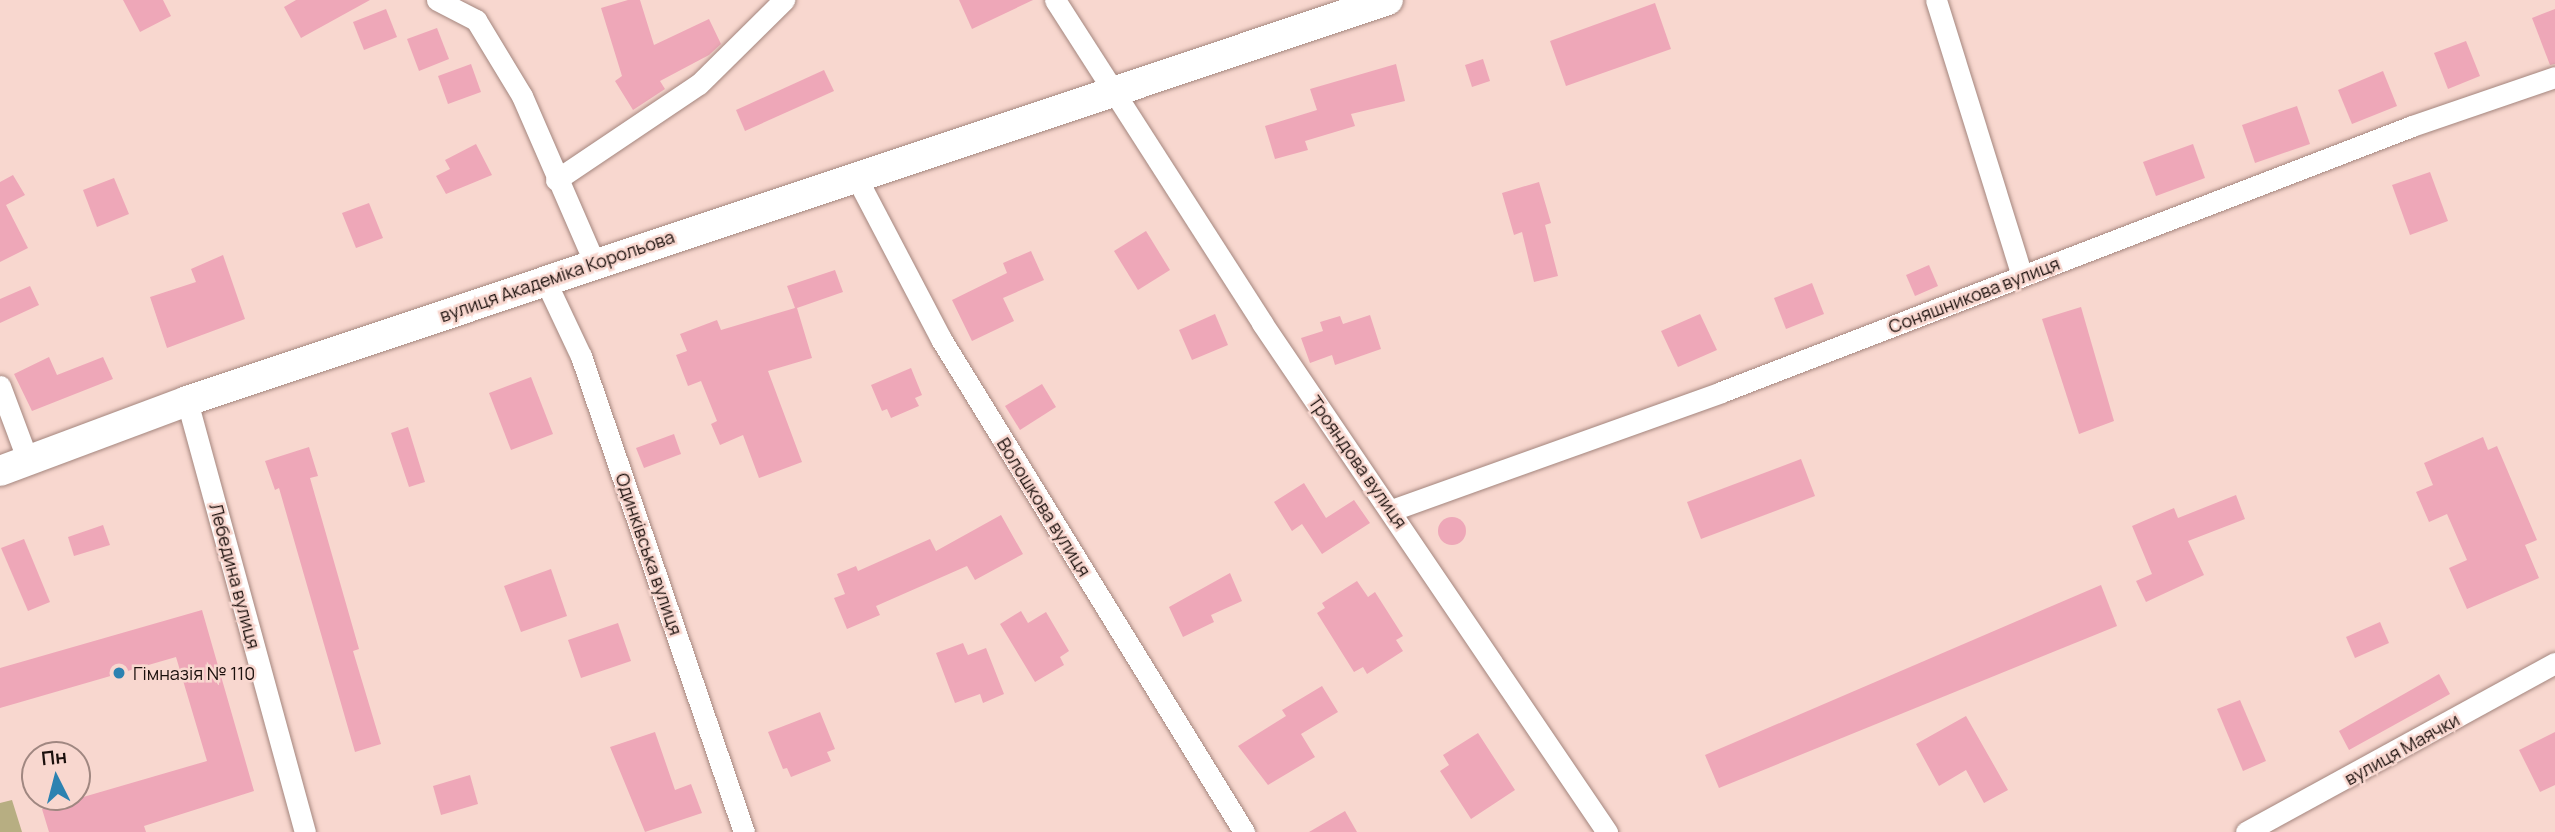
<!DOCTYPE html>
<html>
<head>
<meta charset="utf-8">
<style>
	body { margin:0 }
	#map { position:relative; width:2555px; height:832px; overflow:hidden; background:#f8d7cf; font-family:Manrope,sans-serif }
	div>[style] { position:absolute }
	.green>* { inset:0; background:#b7ae82 }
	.building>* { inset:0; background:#eea7b8 }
	.round { border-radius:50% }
	.roads { filter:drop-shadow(0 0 2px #a4867e) drop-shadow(0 0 2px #a4867e) }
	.minor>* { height:21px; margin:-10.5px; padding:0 10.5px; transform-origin:10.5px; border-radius:10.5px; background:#fff }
	.secondary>* { height:30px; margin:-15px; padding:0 15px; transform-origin:15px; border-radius:15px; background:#fff }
	.dots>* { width:19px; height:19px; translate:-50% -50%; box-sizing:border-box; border:4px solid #f8d7cf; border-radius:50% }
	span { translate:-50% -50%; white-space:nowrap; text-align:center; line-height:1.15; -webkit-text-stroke:5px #f8d7cf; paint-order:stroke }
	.street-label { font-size:18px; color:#1b100d }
	.poi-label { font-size:18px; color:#1b100d }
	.left { translate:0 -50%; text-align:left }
	.north { position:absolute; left:21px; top:741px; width:70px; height:70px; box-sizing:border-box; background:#f8d7cf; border:2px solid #a08781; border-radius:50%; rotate:354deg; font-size:19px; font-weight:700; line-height:28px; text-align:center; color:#1b100d }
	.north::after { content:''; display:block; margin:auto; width:24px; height:32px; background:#2c82b1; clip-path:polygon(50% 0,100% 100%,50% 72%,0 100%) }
</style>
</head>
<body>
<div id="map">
	<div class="green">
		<div style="clip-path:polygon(12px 800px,22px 832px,0 832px,0 803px)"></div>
	</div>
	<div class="building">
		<div style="clip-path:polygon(123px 0,163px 0,171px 16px,140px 32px)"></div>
		<div style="clip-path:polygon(296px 0,370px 0,301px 38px,284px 7px)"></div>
		<div style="clip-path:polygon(628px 0,640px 0,654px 45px,709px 19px,721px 44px,709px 55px,660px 81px,665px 89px,633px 110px,615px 81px,622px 76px,601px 8px)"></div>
		<div style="clip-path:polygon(959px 0,1033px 0,972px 29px)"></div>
		<div style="clip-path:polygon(1655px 3px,1671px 49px,1566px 86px,1550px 41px)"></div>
		<div style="clip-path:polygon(386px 9px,397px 37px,364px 50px,353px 22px)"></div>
		<div style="clip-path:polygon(2555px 9px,2555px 64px,2550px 65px,2532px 18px)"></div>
		<div style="clip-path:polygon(437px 28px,449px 59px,419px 71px,407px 39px)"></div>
		<div style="clip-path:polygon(2466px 41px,2480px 76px,2448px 89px,2434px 53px)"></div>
		<div style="clip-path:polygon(1483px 59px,1490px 81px,1472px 87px,1465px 65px)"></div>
		<div style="clip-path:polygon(471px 64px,481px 92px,448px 104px,438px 76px)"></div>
		<div style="clip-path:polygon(1396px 64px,1405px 101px,1351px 114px,1355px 126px,1305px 141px,1308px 150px,1275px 159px,1265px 126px,1317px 110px,1310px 89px)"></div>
		<div style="clip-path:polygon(824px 70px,834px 91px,745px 131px,736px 110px)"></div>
		<div style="clip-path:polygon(2383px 71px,2397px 106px,2352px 124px,2338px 90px)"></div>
		<div style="clip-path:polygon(2297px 106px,2310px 144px,2255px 163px,2242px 125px)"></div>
		<div style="clip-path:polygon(476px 144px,492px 175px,446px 194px,436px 176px,450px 169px,445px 160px)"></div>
		<div style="clip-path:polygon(2193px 144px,2205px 178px,2156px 196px,2143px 162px)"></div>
		<div style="clip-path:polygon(2430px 172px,2448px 221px,2410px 235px,2392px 185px)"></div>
		<div style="clip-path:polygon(13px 175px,25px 195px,6px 205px,28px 248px,0 262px,0 182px)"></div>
		<div style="clip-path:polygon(114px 178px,129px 214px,97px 227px,83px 190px)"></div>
		<div style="clip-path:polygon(1539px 182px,1551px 223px,1545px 225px,1558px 276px,1534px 282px,1522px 232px,1514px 235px,1502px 193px)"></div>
		<div style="clip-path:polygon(369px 203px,383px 238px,356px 248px,342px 213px)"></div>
		<div style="clip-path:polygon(1146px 231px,1170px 270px,1138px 290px,1114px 251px)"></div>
		<div style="clip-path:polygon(1031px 251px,1044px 280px,1003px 298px,1014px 321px,972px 341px,952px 300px,1007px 273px,1003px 263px)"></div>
		<div style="clip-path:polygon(223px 255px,245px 319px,167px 348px,150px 297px,196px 282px,191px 269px)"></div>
		<div style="clip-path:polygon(1929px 265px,1938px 286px,1915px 296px,1906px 275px)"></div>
		<div style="clip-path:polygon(835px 270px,843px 292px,797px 308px,812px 358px,768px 371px,802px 462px,759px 478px,743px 435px,720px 445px,711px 424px,717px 421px,701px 381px,688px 386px,676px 355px,687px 351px,680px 334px,717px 320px,721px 330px,795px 308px,787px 286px)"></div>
		<div style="clip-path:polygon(1812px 283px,1824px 314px,1786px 329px,1774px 298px)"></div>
		<div style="clip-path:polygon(30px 286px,39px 305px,0 323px,0 299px)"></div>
		<div style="clip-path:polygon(2081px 307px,2114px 421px,2079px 434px,2042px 319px)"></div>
		<div style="clip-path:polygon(1215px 314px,1228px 345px,1192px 360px,1179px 330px)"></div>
		<div style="clip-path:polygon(1700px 314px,1717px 350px,1678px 367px,1661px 331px)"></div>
		<div style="clip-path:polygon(1370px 315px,1381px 349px,1335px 365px,1332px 355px,1310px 363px,1301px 338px,1323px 331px,1320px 322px,1340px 316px,1343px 324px)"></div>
		<div style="clip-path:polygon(49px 357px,57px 375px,103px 357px,113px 379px,32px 411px,14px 374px)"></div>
		<div style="clip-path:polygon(911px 368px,922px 395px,915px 398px,919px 406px,891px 418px,887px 409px,882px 411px,871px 385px)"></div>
		<div style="clip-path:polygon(531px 377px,553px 434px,511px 450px,489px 393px)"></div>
		<div style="clip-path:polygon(1042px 384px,1056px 407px,1020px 430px,1005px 406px)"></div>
		<div style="clip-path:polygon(408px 427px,425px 482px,409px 487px,391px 433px)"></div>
		<div style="clip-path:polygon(674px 434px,681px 454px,644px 468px,636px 448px)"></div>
		<div style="clip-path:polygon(2483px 437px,2488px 450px,2497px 446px,2537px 540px,2525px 545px,2539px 578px,2467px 609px,2449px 568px,2467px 560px,2447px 514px,2429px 522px,2416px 492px,2433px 485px,2424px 463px)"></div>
		<div style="clip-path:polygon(309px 447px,318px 476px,310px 478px,359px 649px,353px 651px,381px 744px,355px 752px,279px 488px,275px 490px,265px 461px)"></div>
		<div style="clip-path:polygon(1801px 459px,1815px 496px,1701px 539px,1687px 502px)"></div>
		<div style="clip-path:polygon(1304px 483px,1326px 518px,1354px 500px,1370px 523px,1322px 554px,1302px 524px,1292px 531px,1274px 502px)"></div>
		<div style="clip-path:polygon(2236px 495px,2245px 519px,2188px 541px,2204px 575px,2146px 602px,2136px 581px,2152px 574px,2132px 526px,2174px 508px,2178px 518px)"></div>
		<div style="clip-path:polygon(1001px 515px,1023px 554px,975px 580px,967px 566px,876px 606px,880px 615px,847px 629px,834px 598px,845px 594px,837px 574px,856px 566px,858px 571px,930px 539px,936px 551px)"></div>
		<div class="round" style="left:1438px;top:517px;width:28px;height:28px"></div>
		<div style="clip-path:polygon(103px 525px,110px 545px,74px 556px,68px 537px)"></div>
		<div style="clip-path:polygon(24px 539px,50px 602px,28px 611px,1px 548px)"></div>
		<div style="clip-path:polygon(551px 569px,567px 616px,521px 632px,504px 586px)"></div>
		<div style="clip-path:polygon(1230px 573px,1242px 601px,1211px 615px,1214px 622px,1183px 637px,1169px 607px)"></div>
		<div style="clip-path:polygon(1357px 581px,1368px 597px,1375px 592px,1403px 636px,1396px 640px,1403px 651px,1367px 674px,1363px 667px,1354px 672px,1317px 613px,1325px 608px,1322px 603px)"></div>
		<div style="clip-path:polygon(2101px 585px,2117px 626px,1719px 788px,1705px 755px)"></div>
		<div style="clip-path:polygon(202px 610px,254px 791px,144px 826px,146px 832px,49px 832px,42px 809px,207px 761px,176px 657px,0 708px,0 668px)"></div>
		<div style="clip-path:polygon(1021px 611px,1028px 623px,1046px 612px,1069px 651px,1060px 657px,1064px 665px,1035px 682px,1000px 624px)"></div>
		<div style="clip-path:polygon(2380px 622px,2389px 643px,2355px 658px,2346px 637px)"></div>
		<div style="clip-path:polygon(618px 623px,631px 661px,581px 678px,568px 640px)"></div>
		<div style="clip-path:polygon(963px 643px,968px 655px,986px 648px,1004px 694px,983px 703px,980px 694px,955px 703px,936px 653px)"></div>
		<div style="clip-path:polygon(2439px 674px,2450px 694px,2349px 750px,2339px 731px)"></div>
		<div style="clip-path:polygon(1322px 686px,1338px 712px,1301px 734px,1315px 757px,1268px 785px,1238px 746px,1286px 716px,1282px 710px)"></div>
		<div style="clip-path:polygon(2240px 700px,2266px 761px,2243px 771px,2217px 709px)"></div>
		<div style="clip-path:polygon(820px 712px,835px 749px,827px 752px,831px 761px,791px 777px,787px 768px,783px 769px,768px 732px)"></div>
		<div style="clip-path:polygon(1966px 716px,2008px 790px,1984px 803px,1966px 770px,1939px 786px,1916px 744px)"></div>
		<div style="clip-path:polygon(655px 732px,675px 790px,691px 784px,702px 813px,645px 832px,610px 747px)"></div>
		<div style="clip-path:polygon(2555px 732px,2555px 785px,2540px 792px,2519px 750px)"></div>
		<div style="clip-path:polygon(1478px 733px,1515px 790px,1471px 819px,1440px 771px,1449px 765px,1443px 755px)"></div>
		<div style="clip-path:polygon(470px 775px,478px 804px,441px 815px,433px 786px)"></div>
		<div style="clip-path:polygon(1345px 811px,1357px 832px,1309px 832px)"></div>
	</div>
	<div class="roads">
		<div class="minor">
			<div style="left:437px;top:0;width:44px;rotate:27.1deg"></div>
			<div style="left:476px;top:20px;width:89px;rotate:58.8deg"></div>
			<div style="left:522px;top:96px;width:183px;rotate:66.5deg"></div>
			<div style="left:1055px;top:0;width:384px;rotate:57.3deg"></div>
			<div style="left:1262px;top:323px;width:615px;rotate:55.87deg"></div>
			<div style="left:1936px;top:0;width:289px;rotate:72.7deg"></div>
			<div style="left:855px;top:175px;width:185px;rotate:62.3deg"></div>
			<div style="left:941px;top:339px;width:579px;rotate:58.42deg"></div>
			<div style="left:556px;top:180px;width:172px;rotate:-33.9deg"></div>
			<div style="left:699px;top:84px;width:120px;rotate:-44.7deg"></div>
			<div style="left:545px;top:280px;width:84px;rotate:64.7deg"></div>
			<div style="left:581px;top:356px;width:503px;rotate:71.1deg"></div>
			<div style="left:0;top:386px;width:80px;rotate:69.5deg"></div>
			<div style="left:187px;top:401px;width:447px;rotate:74.7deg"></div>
			<div style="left:1392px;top:510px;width:350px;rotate:-19.7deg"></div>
			<div style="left:1721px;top:392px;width:740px;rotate:-21.05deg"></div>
			<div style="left:2412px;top:126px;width:151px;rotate:-18.9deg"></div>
			<div style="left:2246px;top:832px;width:352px;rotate:-28.7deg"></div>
		</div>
		<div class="secondary">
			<div style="left:0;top:471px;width:200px;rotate:-20.5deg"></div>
			<div style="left:187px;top:401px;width:1266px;rotate:-18.46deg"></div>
		</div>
	</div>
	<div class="dots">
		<div style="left:119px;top:673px;background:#2c82b1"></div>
	</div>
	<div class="street-label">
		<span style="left:557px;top:276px;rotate:-19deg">вулиця Академіка Корольова</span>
		<span style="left:1974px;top:295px;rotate:-21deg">Соняшникова вулиця</span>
		<span style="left:1358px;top:462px;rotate:55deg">Трояндова вулиця</span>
		<span style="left:1044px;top:507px;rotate:58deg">Волошкова вулиця</span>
		<span style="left:649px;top:554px;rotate:71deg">Одинківська вулиця</span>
		<span style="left:235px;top:576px;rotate:75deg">Лебедина вулиця</span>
		<span style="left:2402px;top:749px;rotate:-29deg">вулиця Маячки</span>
	</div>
	<div class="poi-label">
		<span class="left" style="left:133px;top:673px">Гімназія № 110</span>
	</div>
	<div class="north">Пн</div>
</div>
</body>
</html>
